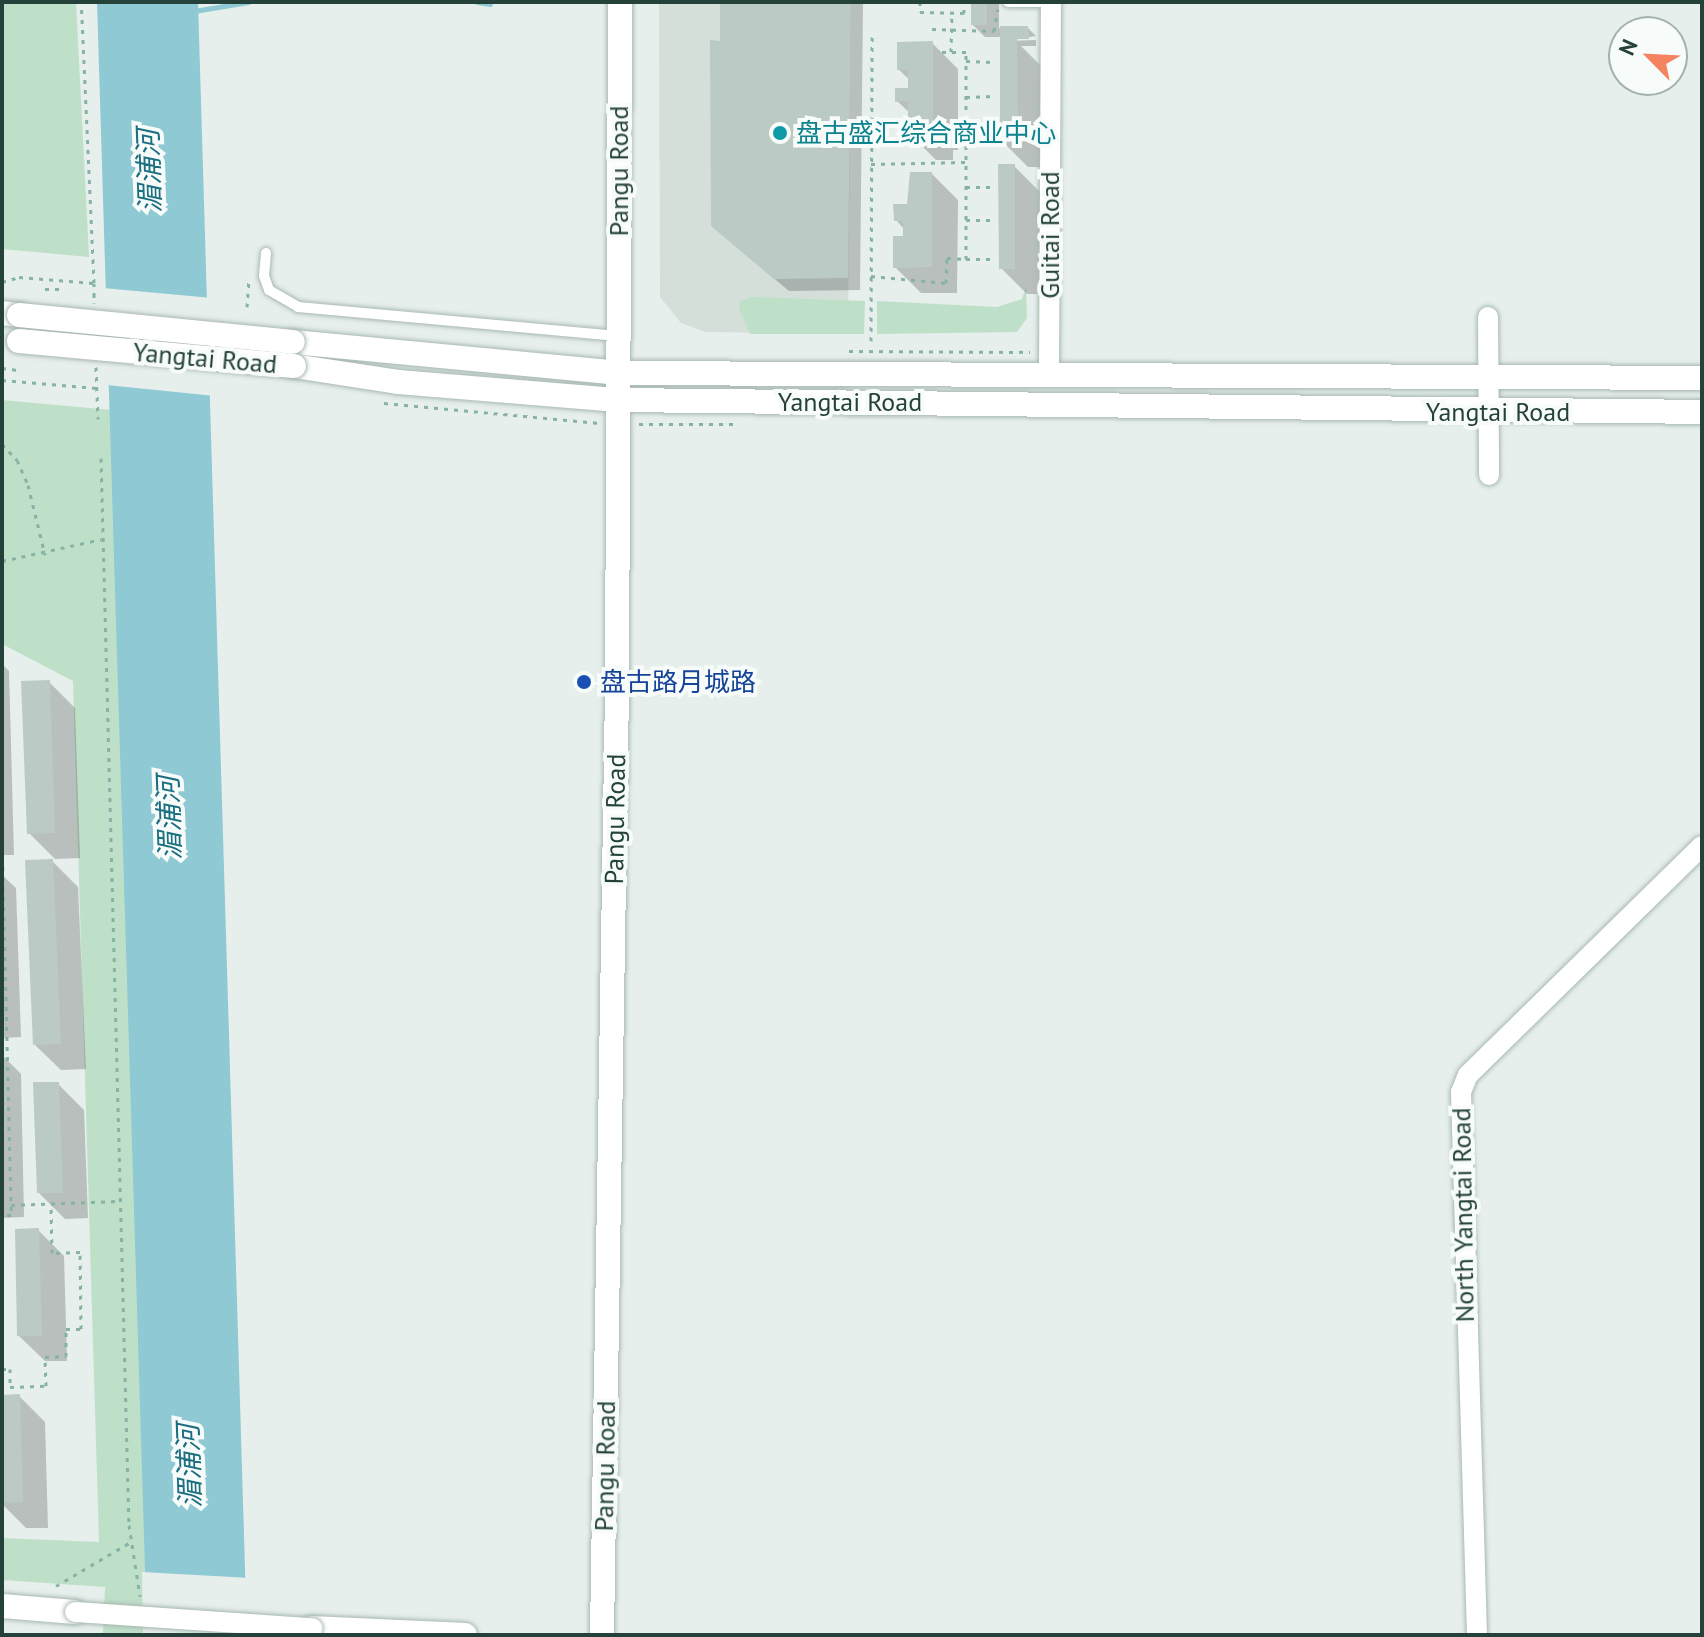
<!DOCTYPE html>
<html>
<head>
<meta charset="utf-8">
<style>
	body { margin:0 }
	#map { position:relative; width:1704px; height:1637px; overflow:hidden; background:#e6efeb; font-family:"PT Sans","Noto Sans SC",sans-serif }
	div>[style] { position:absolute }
	.built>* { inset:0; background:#d4dfda }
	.green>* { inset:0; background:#bfe0c8 }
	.water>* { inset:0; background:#8ec9d4 }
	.pier>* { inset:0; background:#e6efeb }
	.shadow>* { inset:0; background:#0003 }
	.stream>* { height:5px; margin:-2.5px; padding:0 2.5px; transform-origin:2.5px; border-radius:2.5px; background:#8ec9d4 }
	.building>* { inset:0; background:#bbcac4 }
	.path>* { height:3px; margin-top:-1.5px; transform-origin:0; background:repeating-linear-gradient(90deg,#86b3a5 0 4px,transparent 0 10px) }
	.roads { filter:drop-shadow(0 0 2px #a8b8b2) drop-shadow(0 0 2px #a8b8b2) }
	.lane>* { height:10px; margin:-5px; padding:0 5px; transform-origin:5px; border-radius:5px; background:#fff }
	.street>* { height:20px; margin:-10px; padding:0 10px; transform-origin:10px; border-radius:10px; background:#fff }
	.secondary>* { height:24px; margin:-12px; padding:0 12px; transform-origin:12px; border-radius:12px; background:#fff }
	.bridges { filter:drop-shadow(0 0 2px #a8b8b2) drop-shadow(0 0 2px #a8b8b2) }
	.street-bridge>* { height:20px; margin:-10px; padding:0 10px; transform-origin:10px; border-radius:10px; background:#fff }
	.secondary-bridge>* { height:24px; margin:-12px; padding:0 12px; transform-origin:12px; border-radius:12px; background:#fff }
	.dots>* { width:22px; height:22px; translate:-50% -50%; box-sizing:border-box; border:4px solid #f7fbf9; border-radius:50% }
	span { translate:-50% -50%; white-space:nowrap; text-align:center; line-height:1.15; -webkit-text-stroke:8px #f7fbf9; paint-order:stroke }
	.culture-label { font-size:26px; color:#0d838f }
	.left { translate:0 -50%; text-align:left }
	.street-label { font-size:26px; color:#24423a }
	.transit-label { font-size:26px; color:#164399 }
	.water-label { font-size:28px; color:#1c6f80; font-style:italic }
	.frame { position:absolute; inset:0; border:4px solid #24423a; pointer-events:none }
	.north { position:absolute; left:1608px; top:16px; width:80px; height:80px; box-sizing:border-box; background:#f7fbf9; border:2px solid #a3b1ad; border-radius:50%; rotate:294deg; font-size:22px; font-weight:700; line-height:32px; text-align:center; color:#24423a }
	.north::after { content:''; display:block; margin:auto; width:28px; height:36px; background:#f4845f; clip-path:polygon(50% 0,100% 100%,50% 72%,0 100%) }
</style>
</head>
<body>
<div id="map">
	<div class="built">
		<div style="clip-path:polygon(659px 2px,851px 2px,848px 334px,705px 332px,681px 323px,660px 297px)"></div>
	</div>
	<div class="green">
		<div style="clip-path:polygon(2px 2px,76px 2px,89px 257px,2px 249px)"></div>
		<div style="clip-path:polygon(1026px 287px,1027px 318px,1017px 332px,877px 334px,877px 301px,997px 307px,1022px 299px)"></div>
		<div style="clip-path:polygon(752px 297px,865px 301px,864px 334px,750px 334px,739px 308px,740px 301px)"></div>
		<div style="clip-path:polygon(2px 400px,112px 410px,148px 1635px,103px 1635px,105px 1587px,2px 1580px,2px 1538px,99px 1542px,73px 681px,2px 644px)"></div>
	</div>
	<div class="water">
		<div style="clip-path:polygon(97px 2px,198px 2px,247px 1635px,147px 1635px)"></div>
	</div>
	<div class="pier">
		<div style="clip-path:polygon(103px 288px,212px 298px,213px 343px,105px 333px)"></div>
		<div style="clip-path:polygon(105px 338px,213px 349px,215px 396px,107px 385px)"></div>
		<div style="clip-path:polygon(142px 1572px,250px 1578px,251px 1635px,143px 1635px)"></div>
	</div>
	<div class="shadow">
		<div style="clip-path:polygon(722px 2px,863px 2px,860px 290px,789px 291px,726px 238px)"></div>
		<div style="clip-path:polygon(973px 2px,999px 2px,999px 28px,1028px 28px,1036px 36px,1007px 41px,1036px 40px,1036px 46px,1021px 46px,1042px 67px,1043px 167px,1028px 167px,1002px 141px,1002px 37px,985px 37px,973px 25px)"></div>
		<div style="clip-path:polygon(932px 43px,958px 69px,958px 150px,953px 150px,953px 160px,936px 160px,910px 134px,910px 113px,897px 101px,910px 90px,910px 80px,899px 70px)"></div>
		<div style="clip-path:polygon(1014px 166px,1040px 192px,1040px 294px,1027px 294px,1001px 268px)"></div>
		<div style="clip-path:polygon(932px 174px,958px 200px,957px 293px,921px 293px,895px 267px,905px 238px,905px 230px,896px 220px)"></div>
		<div style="clip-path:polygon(2px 664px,9px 671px,14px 855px,2px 855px)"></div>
		<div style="clip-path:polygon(49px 682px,75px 708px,80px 858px,55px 859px,29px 833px)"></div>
		<div style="clip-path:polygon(52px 861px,78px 887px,86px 1069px,61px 1070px,35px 1045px)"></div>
		<div style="clip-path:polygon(2px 875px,16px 888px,21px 1037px,2px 1038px)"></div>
		<div style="clip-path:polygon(2px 1055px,21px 1074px,24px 1217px,2px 1218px)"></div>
		<div style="clip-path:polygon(58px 1084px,84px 1110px,88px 1218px,65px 1219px,39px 1193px)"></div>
		<div style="clip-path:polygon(38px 1230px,64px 1256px,67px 1361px,45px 1361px,19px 1336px)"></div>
		<div style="clip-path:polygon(19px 1396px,45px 1422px,48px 1528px,26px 1528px,2px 1504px,2px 1397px)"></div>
	</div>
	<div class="stream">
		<div style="left:477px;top:2px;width:13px;rotate:9deg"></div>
		<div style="left:194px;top:11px;width:55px;rotate:-9.5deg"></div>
	</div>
	<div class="building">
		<div style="clip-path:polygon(720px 2px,851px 2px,848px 278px,774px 279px,711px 226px,710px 40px,720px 41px)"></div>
		<div style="clip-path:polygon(971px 2px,987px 2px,987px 25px,971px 25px)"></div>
		<div style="clip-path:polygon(1000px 26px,1028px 26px,1029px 39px,1017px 39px,1018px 142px,1000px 142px)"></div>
		<div style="clip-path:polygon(933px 41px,933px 125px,928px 125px,928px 135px,908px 135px,908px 101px,895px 102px,895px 88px,908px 88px,908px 70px,897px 70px,897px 42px)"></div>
		<div style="clip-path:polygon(998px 164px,1015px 164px,1015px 269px,999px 269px)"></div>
		<div style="clip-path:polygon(910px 172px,932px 172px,932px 267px,893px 268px,893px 236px,903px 236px,903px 221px,894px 221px,893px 204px,907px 204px)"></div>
		<div style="clip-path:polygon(50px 680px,55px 833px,27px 834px,21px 681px)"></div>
		<div style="clip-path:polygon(53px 859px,61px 1044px,33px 1045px,25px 860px)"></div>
		<div style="clip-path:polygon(33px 1082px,59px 1082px,63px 1193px,37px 1193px)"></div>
		<div style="clip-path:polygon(39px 1228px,42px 1336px,17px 1336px,15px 1229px)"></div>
		<div style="clip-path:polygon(20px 1394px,23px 1502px,2px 1503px,2px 1395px)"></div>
	</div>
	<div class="path">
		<div style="left:920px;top:2px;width:10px;rotate:90deg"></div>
		<div style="left:920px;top:12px;width:44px;rotate:1.3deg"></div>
		<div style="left:964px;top:13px;width:11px;rotate:-90deg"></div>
		<div style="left:932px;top:29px;width:62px;rotate:1.8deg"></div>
		<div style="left:994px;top:31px;width:22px;rotate:-80deg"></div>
		<div style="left:951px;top:52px;width:40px;rotate:-88.6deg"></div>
		<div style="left:966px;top:61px;width:27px;rotate:2deg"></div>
		<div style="left:966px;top:97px;width:28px;rotate:-2deg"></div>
		<div style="left:966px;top:130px;width:28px"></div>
		<div style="left:871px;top:164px;width:95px;rotate:-1.2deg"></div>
		<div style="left:966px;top:187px;width:26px"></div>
		<div style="left:966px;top:220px;width:26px"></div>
		<div style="left:966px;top:259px;width:27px"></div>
		<div style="left:871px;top:276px;width:75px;rotate:5.3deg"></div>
		<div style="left:946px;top:283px;width:25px;rotate:-88deg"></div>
		<div style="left:947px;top:258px;width:19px;rotate:3deg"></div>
		<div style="left:966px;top:259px;width:207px;rotate:-90deg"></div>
		<div style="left:966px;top:52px;width:30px;rotate:180deg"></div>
		<div style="left:2px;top:282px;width:18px;rotate:-16deg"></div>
		<div style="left:19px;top:277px;width:75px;rotate:4.6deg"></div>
		<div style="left:94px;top:283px;width:281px;rotate:-92.6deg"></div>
		<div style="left:94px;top:283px;width:20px;rotate:90deg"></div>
		<div style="left:45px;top:289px;width:14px"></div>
		<div style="left:247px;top:307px;width:27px;rotate:-86deg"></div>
		<div style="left:871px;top:341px;width:304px;rotate:-89.8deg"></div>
		<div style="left:849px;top:351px;width:181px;rotate:0.3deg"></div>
		<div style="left:96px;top:367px;width:52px;rotate:87.8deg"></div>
		<div style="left:2px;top:368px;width:16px;rotate:7deg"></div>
		<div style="left:2px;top:380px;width:95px;rotate:4.8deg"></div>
		<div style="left:384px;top:403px;width:216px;rotate:5.3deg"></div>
		<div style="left:639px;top:424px;width:100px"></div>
		<div style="left:2px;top:444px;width:22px;rotate:47deg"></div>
		<div style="left:17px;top:460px;width:27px;rotate:66deg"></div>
		<div style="left:28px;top:485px;width:72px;rotate:76.3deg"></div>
		<div style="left:101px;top:458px;width:1067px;rotate:88.5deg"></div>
		<div style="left:129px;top:1525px;width:72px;rotate:81.2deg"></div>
		<div style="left:2px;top:561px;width:102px;rotate:-12.4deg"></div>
		<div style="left:2px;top:837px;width:378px;rotate:88.6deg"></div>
		<div style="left:11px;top:1215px;width:9px;rotate:180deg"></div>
		<div style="left:11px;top:1205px;width:108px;rotate:-2.1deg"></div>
		<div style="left:2px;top:1369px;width:8px"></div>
		<div style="left:10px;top:1369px;width:18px;rotate:90deg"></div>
		<div style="left:10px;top:1387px;width:36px;rotate:-2deg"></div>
		<div style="left:46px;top:1386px;width:29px;rotate:-92deg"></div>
		<div style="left:45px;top:1357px;width:21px;rotate:-3deg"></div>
		<div style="left:66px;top:1356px;width:27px;rotate:-90deg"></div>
		<div style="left:66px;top:1329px;width:15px"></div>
		<div style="left:81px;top:1329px;width:77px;rotate:-90.7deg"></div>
		<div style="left:80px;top:1252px;width:28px;rotate:178deg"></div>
		<div style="left:52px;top:1253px;width:49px;rotate:-91.2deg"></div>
		<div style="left:56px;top:1586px;width:85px;rotate:-30.5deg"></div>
	</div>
	<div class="roads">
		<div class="lane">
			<div style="left:1008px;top:2px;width:43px"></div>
			<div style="left:266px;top:253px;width:23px;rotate:95deg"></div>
			<div style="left:264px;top:276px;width:15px;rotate:70deg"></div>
			<div style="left:269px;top:290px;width:34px;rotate:30deg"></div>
			<div style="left:298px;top:307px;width:321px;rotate:5.2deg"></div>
		</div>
		<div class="street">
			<div style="left:1488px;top:317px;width:158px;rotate:89.6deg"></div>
			<div style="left:1049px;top:373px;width:371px;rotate:-89.7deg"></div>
			<div style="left:1477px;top:1635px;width:543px;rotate:-91.69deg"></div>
			<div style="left:1461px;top:1092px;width:18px;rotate:-68deg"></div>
			<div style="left:1468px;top:1075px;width:327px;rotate:-44.4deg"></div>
		</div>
		<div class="secondary">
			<div style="left:2px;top:313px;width:17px;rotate:7deg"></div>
			<div style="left:293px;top:342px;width:326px;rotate:5.4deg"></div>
			<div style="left:618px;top:373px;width:1084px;rotate:0.26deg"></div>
			<div style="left:294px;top:366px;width:105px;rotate:8.7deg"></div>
			<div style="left:398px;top:382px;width:221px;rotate:4.7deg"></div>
			<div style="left:618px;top:400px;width:1084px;rotate:0.63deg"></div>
			<div style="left:2px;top:1606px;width:73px;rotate:4.7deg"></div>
			<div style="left:312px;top:1628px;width:153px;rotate:2.6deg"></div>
			<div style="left:602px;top:1635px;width:946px;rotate:-89.09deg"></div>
			<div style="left:617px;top:689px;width:687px;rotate:-89.75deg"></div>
		</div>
	</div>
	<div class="bridges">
		<div class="street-bridge">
			<div style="left:75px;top:1612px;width:238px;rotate:3.9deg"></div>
		</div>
		<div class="secondary-bridge">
			<div style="left:19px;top:315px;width:275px;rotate:5.6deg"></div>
			<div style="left:19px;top:341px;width:276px;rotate:5.2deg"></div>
		</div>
	</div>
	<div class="dots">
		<div style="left:780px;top:133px;background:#0f9aa8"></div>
		<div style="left:584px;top:682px;background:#1a4fb4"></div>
	</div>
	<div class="culture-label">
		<span class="left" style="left:796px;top:133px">盘古盛汇综合商业中心</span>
	</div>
	<div class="street-label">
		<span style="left:619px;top:171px;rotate:-90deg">Pangu Road</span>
		<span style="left:1050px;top:235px;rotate:-90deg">Guitai Road</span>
		<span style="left:205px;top:358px;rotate:5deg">Yangtai Road</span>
		<span style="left:850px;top:402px">Yangtai Road</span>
		<span style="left:1498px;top:412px">Yangtai Road</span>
		<span style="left:615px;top:819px;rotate:-89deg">Pangu Road</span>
		<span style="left:1463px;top:1215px;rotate:-91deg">North Yangtai Road</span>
		<span style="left:605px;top:1466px;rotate:-89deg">Pangu Road</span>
	</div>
	<div class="transit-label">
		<span class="left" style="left:600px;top:682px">盘古路月城路</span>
	</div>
	<div class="water-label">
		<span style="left:149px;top:171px;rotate:-92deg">湄浦河</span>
		<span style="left:169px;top:818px;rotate:-92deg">湄浦河</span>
		<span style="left:189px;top:1466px;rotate:-92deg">湄浦河</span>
	</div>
	<div class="frame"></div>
	<div class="north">N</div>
</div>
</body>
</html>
